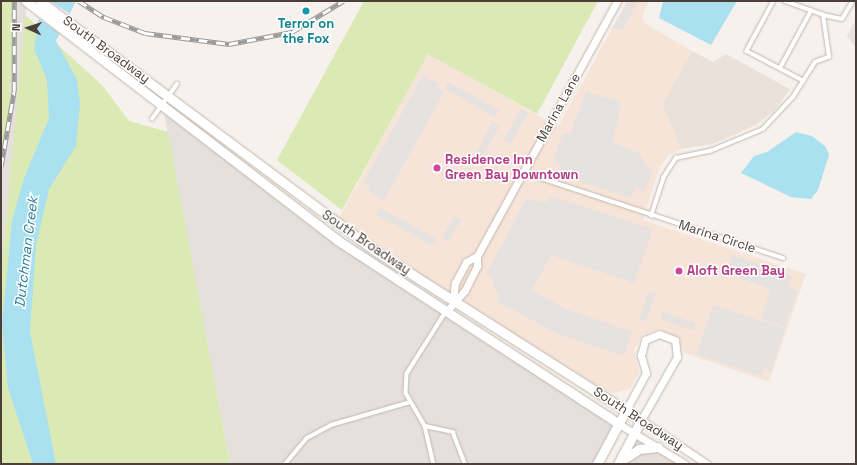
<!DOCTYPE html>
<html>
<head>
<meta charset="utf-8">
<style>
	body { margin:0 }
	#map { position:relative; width:857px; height:465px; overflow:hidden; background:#f6f1ec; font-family:"Space Grotesk",sans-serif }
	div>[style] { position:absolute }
	.residential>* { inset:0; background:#eae2da }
	.commercial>* { inset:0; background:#f7e4d8 }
	.industrial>* { inset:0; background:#e6e0dd }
	.green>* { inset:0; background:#dbe9b5 }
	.parking>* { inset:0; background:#e5e2e0 }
	.water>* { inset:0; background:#a9e1f1 }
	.pier>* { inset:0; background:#f6f1ec }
	.roads { filter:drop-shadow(0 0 1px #c1b7ae) drop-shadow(0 0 1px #c1b7ae) }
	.service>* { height:3.5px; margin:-1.75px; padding:0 1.75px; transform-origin:1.75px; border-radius:1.75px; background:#fff }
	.minor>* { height:7px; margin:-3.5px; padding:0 3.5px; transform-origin:3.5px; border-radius:3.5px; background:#fff }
	.tertiary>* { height:9px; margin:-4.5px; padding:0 4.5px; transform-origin:4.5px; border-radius:4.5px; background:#fff }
	.rail>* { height:4.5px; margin-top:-2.25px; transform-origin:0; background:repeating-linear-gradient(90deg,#fff 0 9px,#9a9a9a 0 18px); box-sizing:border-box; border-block:1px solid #9a9a9a }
	.dots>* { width:11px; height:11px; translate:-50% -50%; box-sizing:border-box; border:2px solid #fff; border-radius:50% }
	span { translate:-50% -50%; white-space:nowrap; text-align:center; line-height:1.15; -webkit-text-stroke:3px #fff; paint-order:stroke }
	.culture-label { font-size:13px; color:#0d838f; font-weight:700 }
	.street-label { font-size:13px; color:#4a4039 }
	.hotel-label { font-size:13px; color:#b23c85; font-weight:700 }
	.left { translate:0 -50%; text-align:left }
	.water-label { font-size:14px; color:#2a7d97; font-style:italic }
	.frame { position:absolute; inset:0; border:2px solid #4a4039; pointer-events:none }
	.north { position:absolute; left:8px; top:8px; width:40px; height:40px; -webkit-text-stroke:3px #fff; paint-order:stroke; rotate:273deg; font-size:11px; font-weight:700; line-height:16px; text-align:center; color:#4a4039 }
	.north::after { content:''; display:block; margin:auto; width:14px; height:18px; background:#4a4039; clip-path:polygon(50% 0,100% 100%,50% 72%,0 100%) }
</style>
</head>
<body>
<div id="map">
	<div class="residential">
		<div style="clip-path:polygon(692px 51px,713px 62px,726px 54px,790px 89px,775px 110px,756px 125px,713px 144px,681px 149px,662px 104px)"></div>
	</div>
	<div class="commercial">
		<div style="clip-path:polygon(627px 1px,649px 1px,643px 13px,643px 22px,692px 51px,662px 104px,681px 149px,668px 156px,659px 169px,643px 220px,806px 274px,769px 382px,685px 353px,677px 337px,659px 329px,642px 335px,634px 350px,639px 372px,630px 389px,614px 393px,604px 390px,425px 278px,339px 218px,428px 53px,558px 127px)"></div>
	</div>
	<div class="industrial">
		<div style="clip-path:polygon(1px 1px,27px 2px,1px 274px)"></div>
		<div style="clip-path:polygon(163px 108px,292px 207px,619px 424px,597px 464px,230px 464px)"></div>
		<div style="clip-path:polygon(633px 432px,685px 464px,618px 464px)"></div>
	</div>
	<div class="green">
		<div style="clip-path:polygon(1px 1px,12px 1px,12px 60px,9px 118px,1px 156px)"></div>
		<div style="clip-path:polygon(364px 1px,598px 1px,537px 114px,428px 54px,342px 210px,277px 160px)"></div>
		<div style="clip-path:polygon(25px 15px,102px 85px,129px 121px,168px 132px,230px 464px,1px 464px,1px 274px)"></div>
	</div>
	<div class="parking">
		<div style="clip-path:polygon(628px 1px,638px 1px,623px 29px,612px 29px)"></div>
		<div style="clip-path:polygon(856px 19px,856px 48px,847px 36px)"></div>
		<div style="clip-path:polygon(423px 75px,439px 84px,437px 88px,444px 92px,384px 200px,368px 191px,370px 187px,363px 183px)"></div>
		<div style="clip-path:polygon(448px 82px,499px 110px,495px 117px,445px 89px)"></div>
		<div style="clip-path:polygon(586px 92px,621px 102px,613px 143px,641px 154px,646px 166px,653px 168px,645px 190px,635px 188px,631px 198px,558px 174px,561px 165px,553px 161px,563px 133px,570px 134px)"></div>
		<div style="clip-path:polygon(521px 109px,528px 113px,511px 143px,504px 139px)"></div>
		<div style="clip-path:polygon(493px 121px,500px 125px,480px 162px,473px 158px)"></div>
		<div style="clip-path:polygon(550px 196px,653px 229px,634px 283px,551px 255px,532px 290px,566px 309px,632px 332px,624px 356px,558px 334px,497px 301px,499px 295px,493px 287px,494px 278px,486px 275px,526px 199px,548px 202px)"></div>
		<div style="clip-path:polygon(380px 208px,437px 239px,434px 246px,376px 215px)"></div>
		<div style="clip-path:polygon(454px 216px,461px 220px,448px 241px,442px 238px)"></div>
		<div style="clip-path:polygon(732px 255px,792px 276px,788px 287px,798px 290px,785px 327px,761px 319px,771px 289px,726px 273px)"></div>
		<div style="clip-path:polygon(649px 291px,656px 293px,646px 321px,639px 319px)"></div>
		<div style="clip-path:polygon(713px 305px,785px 329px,771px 371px,764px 368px,762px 376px,696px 354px)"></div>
		<div style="clip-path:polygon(663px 312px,695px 323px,693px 331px,660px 319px)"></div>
	</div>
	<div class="water">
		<div style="clip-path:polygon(52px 1px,76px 1px,56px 41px,77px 80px,80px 105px,76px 146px,49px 189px,36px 246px,30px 332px,56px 464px,33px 464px,8px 388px,2px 324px,12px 221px,23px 181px,49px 118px,47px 80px,34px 49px,38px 21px)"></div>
		<div style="clip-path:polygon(663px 1px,737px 1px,711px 45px,659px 18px)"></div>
		<div style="clip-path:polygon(796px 132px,812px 136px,826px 147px,829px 155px,818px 190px,811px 199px,791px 197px,741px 173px,754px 156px,767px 152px)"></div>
	</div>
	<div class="pier">
		<div style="clip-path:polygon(50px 1px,69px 13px,59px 33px,38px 18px)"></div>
	</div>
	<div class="roads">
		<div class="service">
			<div style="left:774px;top:1px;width:57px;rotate:118.4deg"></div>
			<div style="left:747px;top:51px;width:64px;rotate:27.8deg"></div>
			<div style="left:823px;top:15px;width:19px;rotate:12deg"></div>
			<div style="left:842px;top:19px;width:21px;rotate:-59deg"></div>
			<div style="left:780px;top:68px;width:65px;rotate:-61.5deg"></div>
			<div style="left:152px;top:119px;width:43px;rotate:-54.5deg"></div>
			<div style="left:523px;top:172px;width:274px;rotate:18.3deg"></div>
			<div style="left:651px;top:216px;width:40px;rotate:-72deg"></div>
			<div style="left:663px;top:178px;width:24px;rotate:-57deg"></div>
			<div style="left:676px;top:158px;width:35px;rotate:-12deg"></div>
			<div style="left:710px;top:151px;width:57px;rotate:-22.5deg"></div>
			<div style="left:763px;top:129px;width:44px;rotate:-46.8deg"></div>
			<div style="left:793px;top:97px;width:41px;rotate:-57.8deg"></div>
			<div style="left:815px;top:62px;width:15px;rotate:-20deg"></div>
			<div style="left:829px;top:57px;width:42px;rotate:-98.1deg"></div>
			<div style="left:823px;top:15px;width:41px;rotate:-160.3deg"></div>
			<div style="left:446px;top:312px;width:73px;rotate:122.2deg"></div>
			<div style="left:407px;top:374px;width:19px;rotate:93deg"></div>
			<div style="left:406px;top:393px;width:38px;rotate:60deg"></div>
			<div style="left:425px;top:426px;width:29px;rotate:12deg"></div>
			<div style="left:453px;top:432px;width:34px;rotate:69deg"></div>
			<div style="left:425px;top:426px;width:39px;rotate:77deg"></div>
			<div style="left:285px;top:464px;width:34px;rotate:-50deg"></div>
			<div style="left:307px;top:438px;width:27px;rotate:-28deg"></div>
			<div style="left:331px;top:425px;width:82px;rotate:-16.2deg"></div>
		</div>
		<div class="minor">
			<div style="left:453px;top:301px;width:18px;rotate:-84deg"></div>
			<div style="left:455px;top:283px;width:24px;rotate:-62deg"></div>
			<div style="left:466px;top:262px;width:13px;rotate:-29deg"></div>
			<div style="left:446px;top:312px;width:29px;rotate:-49deg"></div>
			<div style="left:465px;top:290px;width:27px;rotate:-63deg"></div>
			<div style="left:477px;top:266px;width:10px;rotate:-90deg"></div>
			<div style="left:477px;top:256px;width:291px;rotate:-61.2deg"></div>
			<div style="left:626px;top:410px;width:42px;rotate:-61.6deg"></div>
			<div style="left:646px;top:373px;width:19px;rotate:-106deg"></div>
			<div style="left:641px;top:355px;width:16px;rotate:-75deg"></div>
			<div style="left:645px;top:340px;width:15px;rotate:-23deg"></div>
			<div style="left:659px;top:334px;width:17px;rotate:21deg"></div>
			<div style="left:675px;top:340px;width:17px;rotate:83deg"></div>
			<div style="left:677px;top:357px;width:73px;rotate:119.7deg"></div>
			<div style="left:641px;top:420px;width:79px;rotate:33.7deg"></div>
			<div style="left:619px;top:424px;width:77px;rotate:31.2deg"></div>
		</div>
		<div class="tertiary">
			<div style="left:26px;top:1px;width:392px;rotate:37.5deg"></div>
			<div style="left:337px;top:240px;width:337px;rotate:33.1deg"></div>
			<div style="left:40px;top:1px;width:417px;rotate:36.7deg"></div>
			<div style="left:374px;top:250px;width:317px;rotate:32.5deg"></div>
			<div style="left:641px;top:420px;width:50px;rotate:117.6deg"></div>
			<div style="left:619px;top:462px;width:24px;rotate:-33deg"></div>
			<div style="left:639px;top:449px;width:19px;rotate:-6deg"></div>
			<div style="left:597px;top:464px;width:61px;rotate:-61.8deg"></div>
		</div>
	</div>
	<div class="rail">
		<div style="left:79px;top:1px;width:30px;rotate:33deg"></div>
		<div style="left:104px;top:17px;width:44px;rotate:21.3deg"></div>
		<div style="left:145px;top:33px;width:85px;rotate:7.5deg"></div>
		<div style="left:229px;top:44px;width:64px;rotate:-10.8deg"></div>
		<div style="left:292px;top:32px;width:60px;rotate:-31.3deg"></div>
		<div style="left:1px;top:166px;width:76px;rotate:-80.2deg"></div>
		<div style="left:14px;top:91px;width:90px;rotate:-90deg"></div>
	</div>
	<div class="dots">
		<div style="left:306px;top:11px;background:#0f9aa8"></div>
		<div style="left:437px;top:168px;background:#d1479c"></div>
		<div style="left:679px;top:271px;background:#d1479c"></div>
	</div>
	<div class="culture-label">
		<span style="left:306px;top:32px">Terror on<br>the Fox</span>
	</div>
	<div class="street-label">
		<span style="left:106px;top:50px;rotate:36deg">South Broadway</span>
		<span style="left:559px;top:108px;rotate:-61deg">Marina Lane</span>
		<span style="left:717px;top:237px;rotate:18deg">Marina Circle</span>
		<span style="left:366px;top:243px;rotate:34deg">South Broadway</span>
		<span style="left:638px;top:419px;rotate:33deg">South Broadway</span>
	</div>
	<div class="hotel-label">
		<span class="left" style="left:445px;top:168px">Residence Inn<br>Green Bay Downtown</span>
		<span class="left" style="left:687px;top:271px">Aloft Green Bay</span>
	</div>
	<div class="water-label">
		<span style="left:26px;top:252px;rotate:-83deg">Dutchman Creek</span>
	</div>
	<div class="frame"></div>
	<div class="north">N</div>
</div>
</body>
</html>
